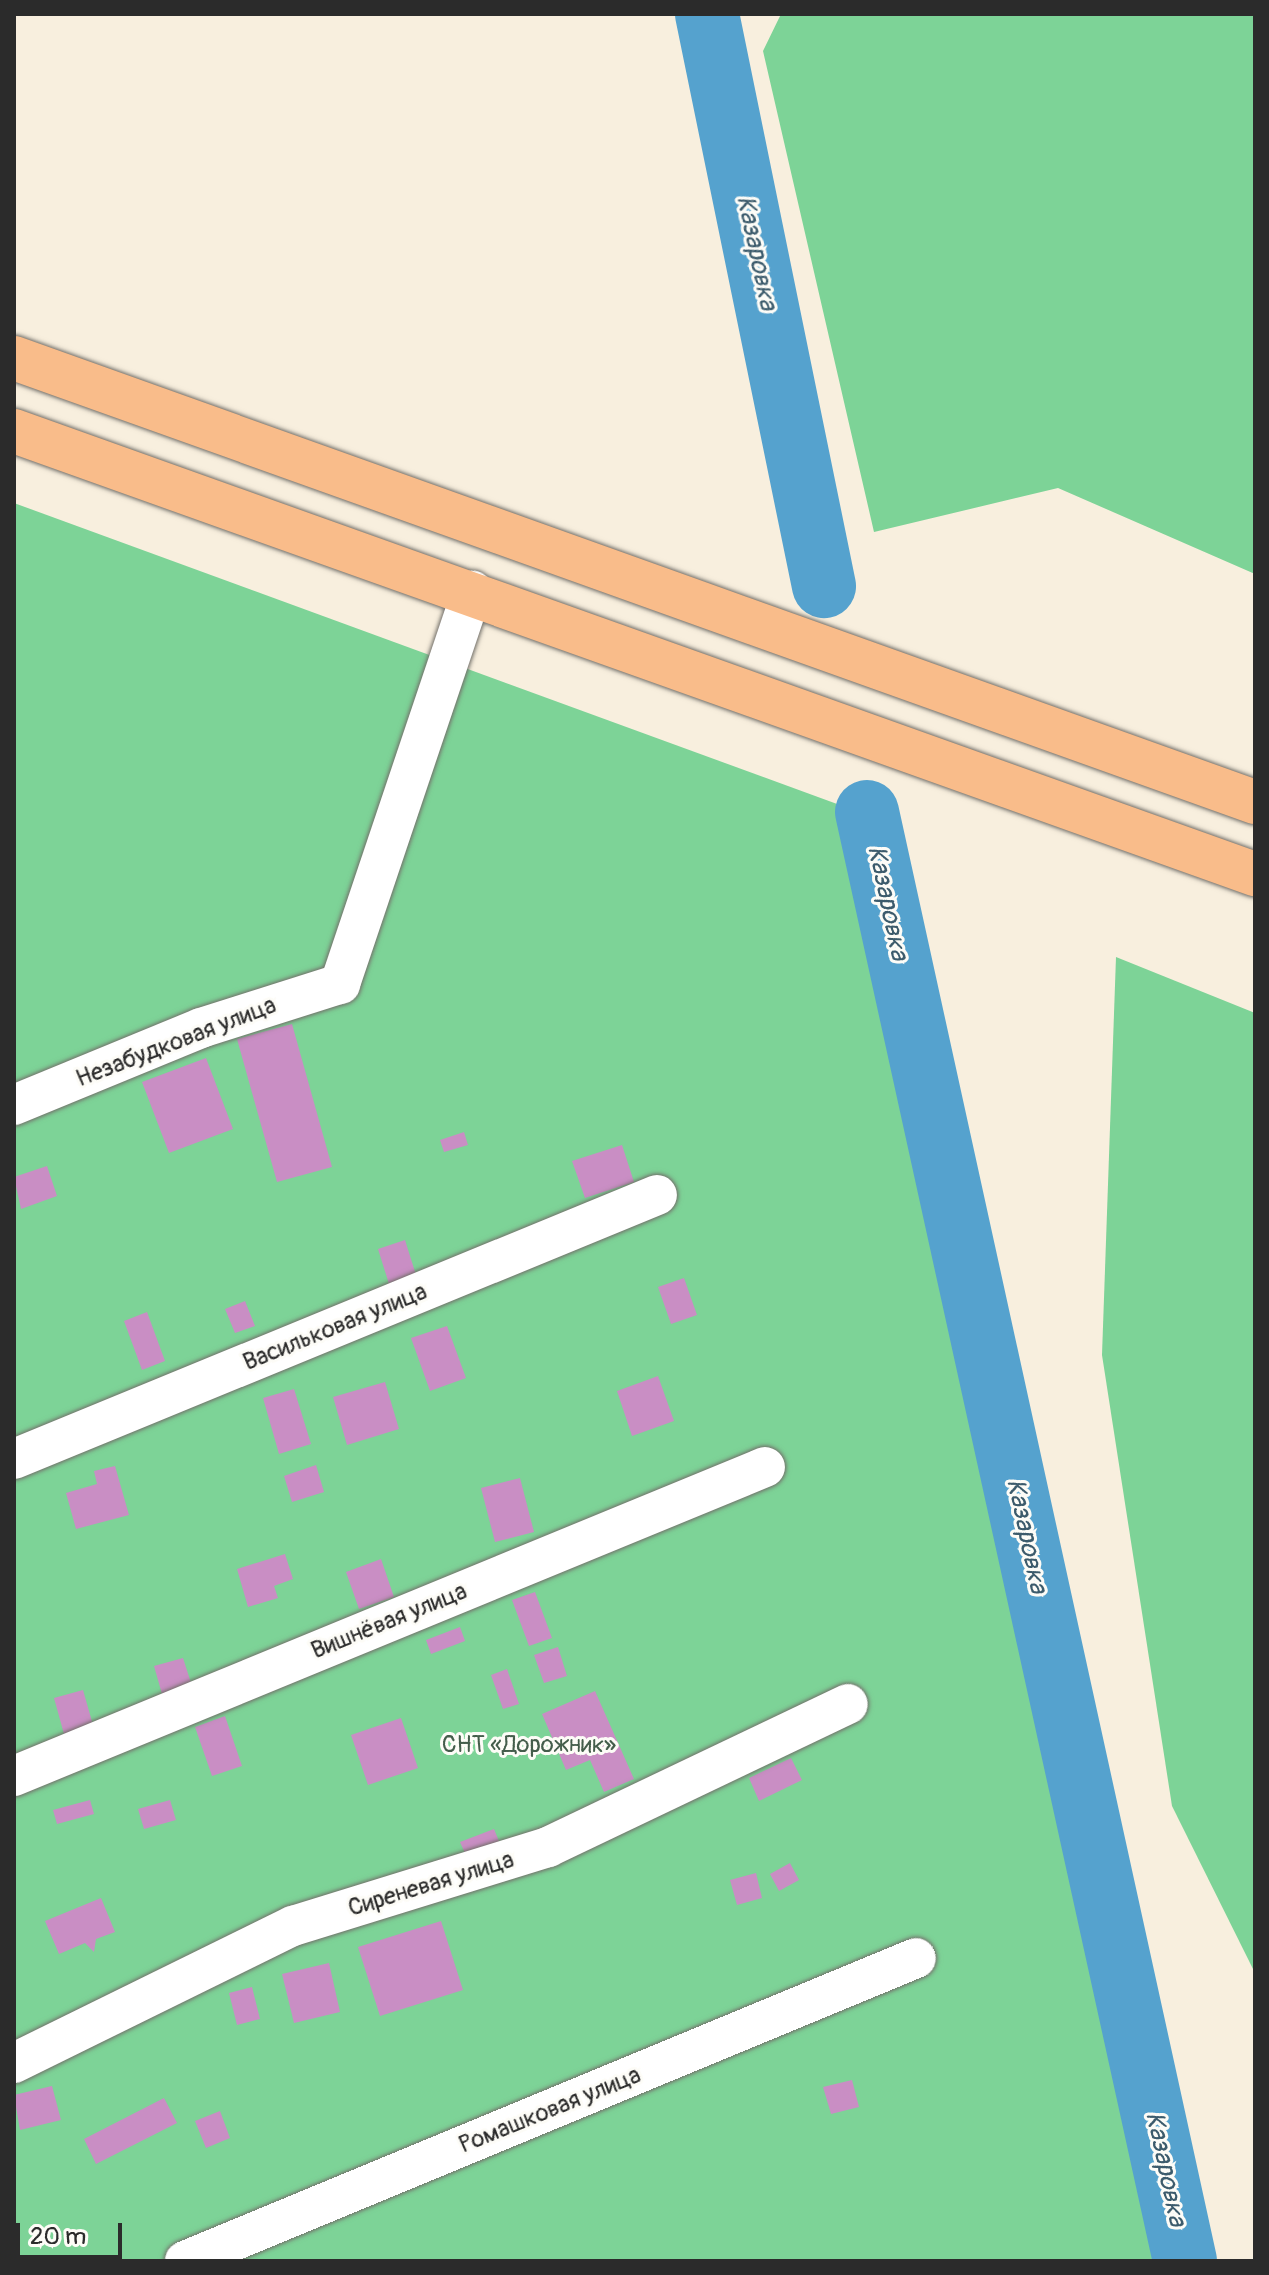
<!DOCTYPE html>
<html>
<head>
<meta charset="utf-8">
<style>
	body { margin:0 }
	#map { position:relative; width:1269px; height:2275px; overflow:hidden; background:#f8efde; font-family:Pangolin,sans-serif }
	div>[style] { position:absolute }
	.green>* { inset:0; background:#7dd397 }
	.river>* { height:64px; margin:-32px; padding:0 32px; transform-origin:32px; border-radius:32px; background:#55a2ce }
	.building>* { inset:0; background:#c98ec4 }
	.roads { filter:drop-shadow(0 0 2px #73706a) drop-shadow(0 0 2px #73706a) }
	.minor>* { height:40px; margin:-20px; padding:0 20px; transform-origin:20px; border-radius:20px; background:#fff }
	.highway>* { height:44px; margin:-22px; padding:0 22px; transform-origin:22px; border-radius:22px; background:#f9bc8a }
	span { translate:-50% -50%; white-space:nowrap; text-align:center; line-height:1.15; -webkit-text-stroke:6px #fdfcf7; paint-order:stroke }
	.street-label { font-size:24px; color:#2b2b2b }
	.park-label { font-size:24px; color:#445d4b }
	.water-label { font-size:26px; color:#3c5b6c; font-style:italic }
	.frame { position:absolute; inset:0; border:16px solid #2b2b2b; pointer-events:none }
	.scale { position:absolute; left:16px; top:2223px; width:106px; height:36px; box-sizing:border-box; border:4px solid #2b2b2b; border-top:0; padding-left:10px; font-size:24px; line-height:28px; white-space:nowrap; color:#2b2b2b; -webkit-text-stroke:6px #fdfcf7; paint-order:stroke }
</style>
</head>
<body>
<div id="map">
	<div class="green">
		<div style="clip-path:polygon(781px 14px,1255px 14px,1255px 574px,1058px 488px,874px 532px,763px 51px)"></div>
		<div style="clip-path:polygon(14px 503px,848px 808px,1172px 2261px,14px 2261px)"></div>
		<div style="clip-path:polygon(1116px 957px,1255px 1013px,1255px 1973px,1172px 1806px,1102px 1355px)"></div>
	</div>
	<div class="river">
		<div style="left:707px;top:14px;width:584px;rotate:78.44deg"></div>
		<div style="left:867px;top:812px;width:1483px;rotate:77.62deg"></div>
	</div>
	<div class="building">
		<div style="clip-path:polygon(292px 1024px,332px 1167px,277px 1182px,237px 1039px)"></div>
		<div style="clip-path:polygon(206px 1058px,233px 1129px,169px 1153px,142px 1082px)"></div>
		<div style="clip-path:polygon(464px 1132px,468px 1145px,444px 1152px,440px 1140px)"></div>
		<div style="clip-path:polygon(622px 1145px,634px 1182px,585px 1198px,572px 1161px)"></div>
		<div style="clip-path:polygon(47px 1166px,57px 1196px,21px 1209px,14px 1177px)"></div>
		<div style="clip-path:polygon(405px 1240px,416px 1275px,389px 1284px,378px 1249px)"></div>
		<div style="clip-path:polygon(684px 1278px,697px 1315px,671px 1324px,658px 1287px)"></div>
		<div style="clip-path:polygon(245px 1301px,255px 1326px,235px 1333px,225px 1309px)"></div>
		<div style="clip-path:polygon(147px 1312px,165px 1361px,142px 1370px,124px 1321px)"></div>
		<div style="clip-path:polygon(447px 1326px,466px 1378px,430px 1391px,411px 1338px)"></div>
		<div style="clip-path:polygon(658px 1376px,674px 1421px,632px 1436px,617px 1391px)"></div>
		<div style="clip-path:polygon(385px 1382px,399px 1429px,347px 1445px,333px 1397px)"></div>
		<div style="clip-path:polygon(294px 1389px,311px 1444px,279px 1454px,263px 1398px)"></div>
		<div style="clip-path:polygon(316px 1465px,324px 1492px,292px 1502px,284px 1476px)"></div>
		<div style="clip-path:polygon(115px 1466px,129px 1515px,76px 1529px,66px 1493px,97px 1484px,94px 1471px)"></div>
		<div style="clip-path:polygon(520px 1478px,534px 1532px,495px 1542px,481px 1488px)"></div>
		<div style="clip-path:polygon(285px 1554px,293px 1579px,274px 1586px,278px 1598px,248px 1607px,237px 1569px)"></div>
		<div style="clip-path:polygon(381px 1559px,394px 1597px,359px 1609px,346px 1572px)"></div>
		<div style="clip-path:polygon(535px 1592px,552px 1638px,529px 1646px,512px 1600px)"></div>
		<div style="clip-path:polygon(460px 1627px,465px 1641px,431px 1654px,426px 1640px)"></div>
		<div style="clip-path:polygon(558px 1647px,567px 1676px,544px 1683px,534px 1655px)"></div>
		<div style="clip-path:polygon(183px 1658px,192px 1686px,162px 1694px,154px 1666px)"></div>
		<div style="clip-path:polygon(507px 1669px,519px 1704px,503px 1709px,491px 1675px)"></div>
		<div style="clip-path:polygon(83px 1690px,93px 1725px,64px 1734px,54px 1698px)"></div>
		<div style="clip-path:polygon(595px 1691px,634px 1779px,604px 1792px,590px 1760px,566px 1770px,542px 1714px)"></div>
		<div style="clip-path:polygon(225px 1716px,242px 1766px,212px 1776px,195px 1727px)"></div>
		<div style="clip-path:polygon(401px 1718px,418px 1768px,368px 1785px,351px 1735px)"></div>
		<div style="clip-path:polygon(791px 1758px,802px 1780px,759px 1801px,749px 1778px)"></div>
		<div style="clip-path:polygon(90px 1800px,94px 1814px,57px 1824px,53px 1810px)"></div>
		<div style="clip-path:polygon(170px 1800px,176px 1820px,144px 1829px,138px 1809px)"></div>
		<div style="clip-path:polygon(494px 1829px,501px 1846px,468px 1860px,460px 1842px)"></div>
		<div style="clip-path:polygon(790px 1863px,799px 1880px,779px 1891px,770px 1874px)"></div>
		<div style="clip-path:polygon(756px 1873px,762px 1898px,737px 1905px,730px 1880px)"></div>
		<div style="clip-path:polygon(101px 1898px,115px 1932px,96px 1939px,94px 1952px,85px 1943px,59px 1954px,45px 1921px)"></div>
		<div style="clip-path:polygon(441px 1921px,463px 1990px,380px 2016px,358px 1947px)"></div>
		<div style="clip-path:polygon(329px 1963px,340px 2012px,294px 2023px,282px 1974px)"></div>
		<div style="clip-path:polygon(252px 1987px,260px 2019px,237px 2025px,229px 1993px)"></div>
		<div style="clip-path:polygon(852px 2080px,859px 2107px,831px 2114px,823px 2087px)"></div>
		<div style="clip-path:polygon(52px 2086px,61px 2120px,20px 2130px,14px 2095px)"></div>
		<div style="clip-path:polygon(164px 2098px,177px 2123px,96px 2164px,84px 2139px)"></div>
		<div style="clip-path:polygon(220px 2111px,230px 2138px,206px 2148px,195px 2121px)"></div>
	</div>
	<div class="roads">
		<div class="minor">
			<div style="left:14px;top:1105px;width:202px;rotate:-22.4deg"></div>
			<div style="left:201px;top:1028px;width:146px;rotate:-17.6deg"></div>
			<div style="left:340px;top:984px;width:415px;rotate:-71.4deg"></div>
			<div style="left:14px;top:1459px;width:695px;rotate:-22.32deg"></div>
			<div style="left:14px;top:1776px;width:812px;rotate:-22.36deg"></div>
			<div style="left:14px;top:2063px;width:311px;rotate:-26.2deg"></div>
			<div style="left:293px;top:1926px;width:267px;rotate:-17.2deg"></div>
			<div style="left:548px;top:1847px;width:332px;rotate:-25.5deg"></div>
			<div style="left:185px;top:2261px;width:791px;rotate:-22.51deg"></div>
		</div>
		<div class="highway">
			<div style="left:14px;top:358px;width:1318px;rotate:19.69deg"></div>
			<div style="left:14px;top:431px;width:1318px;rotate:19.65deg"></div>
		</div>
	</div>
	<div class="street-label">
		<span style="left:176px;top:1042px;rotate:-21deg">Незабудковая улица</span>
		<span style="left:335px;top:1327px;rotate:-22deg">Васильковая улица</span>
		<span style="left:389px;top:1621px;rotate:-22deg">Вишнёвая улица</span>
		<span style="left:431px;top:1884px;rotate:-17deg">Сиреневая улица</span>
		<span style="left:550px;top:2110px;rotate:-22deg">Ромашковая улица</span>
	</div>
	<div class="park-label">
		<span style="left:529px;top:1745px">СНТ «Дорожник»</span>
	</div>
	<div class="water-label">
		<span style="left:756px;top:253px;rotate:78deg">Казаровка</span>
		<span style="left:887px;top:903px;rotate:78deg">Казаровка</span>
		<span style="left:1026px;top:1536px;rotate:78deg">Казаровка</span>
		<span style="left:1165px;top:2169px;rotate:78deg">Казаровка</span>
	</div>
	<div class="frame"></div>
	<div class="scale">20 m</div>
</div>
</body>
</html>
